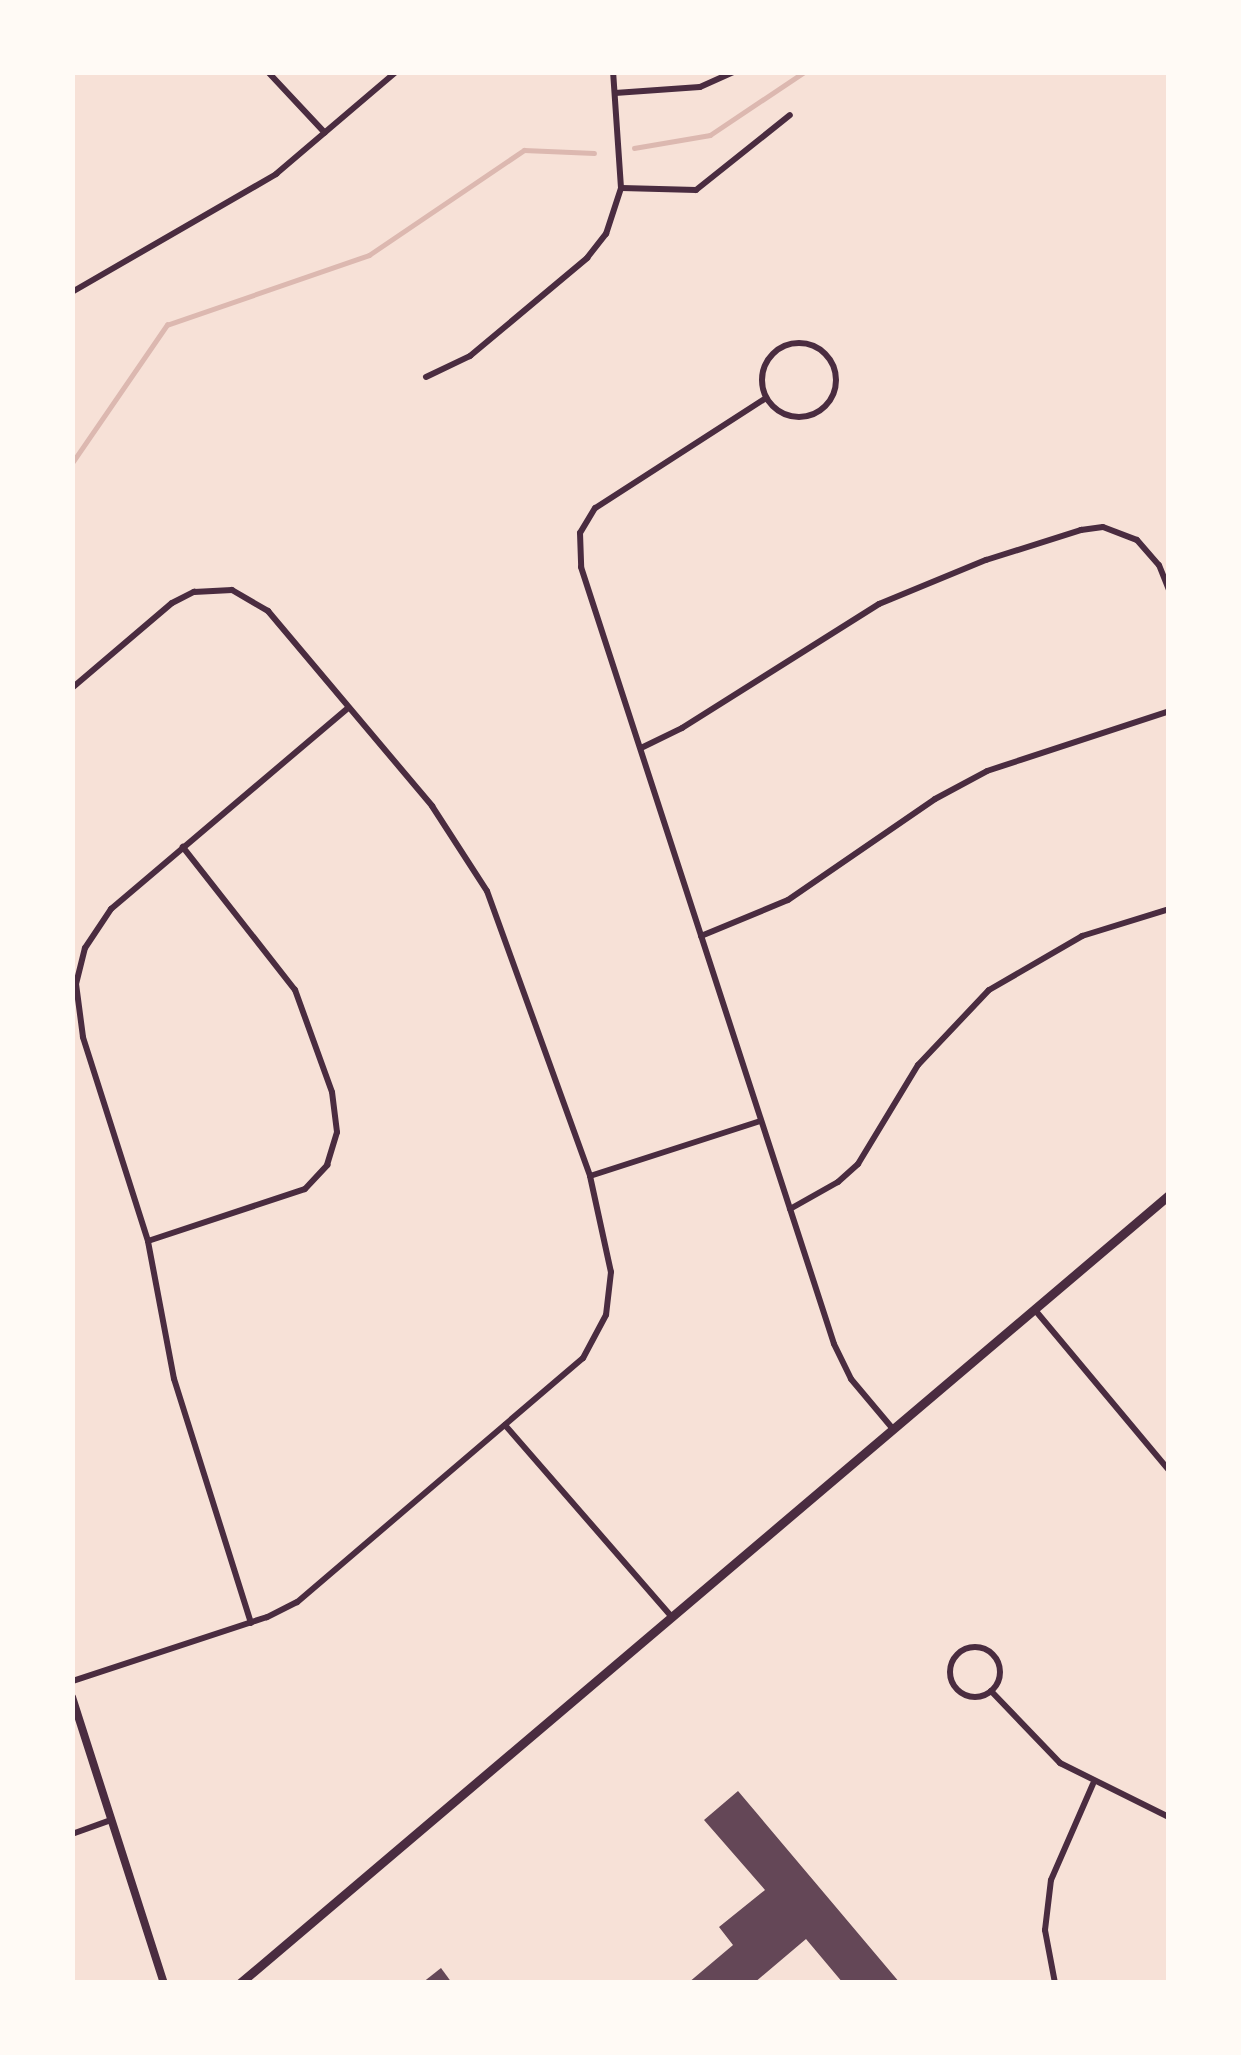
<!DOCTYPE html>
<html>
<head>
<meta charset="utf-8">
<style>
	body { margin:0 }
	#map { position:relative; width:1241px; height:2055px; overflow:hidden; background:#f7e1d7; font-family:"Titillium Web",sans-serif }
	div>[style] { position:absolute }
	.stream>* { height:4.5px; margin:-2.25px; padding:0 2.25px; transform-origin:2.25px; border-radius:2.25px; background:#dcb8b0 }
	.building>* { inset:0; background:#644757 }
	.minor>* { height:6px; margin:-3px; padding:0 3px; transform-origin:3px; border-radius:3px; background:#4a2c40 }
	.minor>.ring { margin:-3px; padding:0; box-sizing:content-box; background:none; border:6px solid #4a2c40; border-radius:50% }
	.tertiary>* { height:8px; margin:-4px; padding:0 4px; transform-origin:4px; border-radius:4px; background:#4a2c40 }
	.secondary>* { height:9px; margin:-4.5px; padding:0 4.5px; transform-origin:4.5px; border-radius:4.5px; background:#4a2c40 }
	span { translate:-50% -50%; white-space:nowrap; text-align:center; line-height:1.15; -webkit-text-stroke:10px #fffaf5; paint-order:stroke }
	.frame { position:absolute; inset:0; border:75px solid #fffaf5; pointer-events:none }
</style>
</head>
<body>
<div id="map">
	<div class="stream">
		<div style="left:634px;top:148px;width:77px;rotate:-9.7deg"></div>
		<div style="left:710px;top:135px;width:113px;rotate:-33.8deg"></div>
		<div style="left:72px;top:463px;width:168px;rotate:-55.5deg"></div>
		<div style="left:167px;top:325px;width:214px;rotate:-19.1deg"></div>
		<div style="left:369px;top:255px;width:187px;rotate:-34.1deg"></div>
		<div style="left:524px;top:150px;width:70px;rotate:2.5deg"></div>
	</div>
	<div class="building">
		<div style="clip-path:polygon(738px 1791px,900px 1983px,843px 1983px,806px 1939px,754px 1983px,688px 1983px,733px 1945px,719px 1927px,765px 1890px,704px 1820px)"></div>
		<div style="clip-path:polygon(441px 1968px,452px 1983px,422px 1983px)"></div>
	</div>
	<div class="minor">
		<div style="left:268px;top:72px;width:83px;rotate:46.9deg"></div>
		<div style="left:615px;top:93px;width:85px;rotate:-4deg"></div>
		<div style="left:700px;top:87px;width:36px;rotate:-24deg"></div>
		<div style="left:622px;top:188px;width:74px;rotate:1.5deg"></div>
		<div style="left:696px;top:190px;width:120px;rotate:-38.6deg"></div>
		<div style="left:72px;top:292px;width:236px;rotate:-30deg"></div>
		<div style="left:276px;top:174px;width:157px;rotate:-40.4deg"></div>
		<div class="ring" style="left:762px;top:343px;width:68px;height:68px"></div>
		<div style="left:426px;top:377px;width:49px;rotate:-25.5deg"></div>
		<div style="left:470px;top:356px;width:153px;rotate:-39.9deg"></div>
		<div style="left:587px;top:258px;width:31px;rotate:-52deg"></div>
		<div style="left:606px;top:234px;width:48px;rotate:-71.9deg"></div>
		<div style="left:621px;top:188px;width:116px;rotate:-93.9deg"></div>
		<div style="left:766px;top:398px;width:203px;rotate:147.2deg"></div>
		<div style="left:595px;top:508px;width:29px;rotate:121deg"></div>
		<div style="left:580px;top:533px;width:34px;rotate:88deg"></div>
		<div style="left:581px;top:567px;width:817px;rotate:71.96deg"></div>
		<div style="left:834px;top:1344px;width:39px;rotate:64deg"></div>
		<div style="left:851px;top:1379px;width:65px;rotate:50deg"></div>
		<div style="left:72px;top:688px;width:131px;rotate:-40.4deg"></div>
		<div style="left:172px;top:603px;width:25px;rotate:-27deg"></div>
		<div style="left:194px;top:592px;width:38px;rotate:-3deg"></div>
		<div style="left:232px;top:590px;width:42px;rotate:30.3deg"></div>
		<div style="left:268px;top:611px;width:255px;rotate:49.9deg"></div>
		<div style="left:432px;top:806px;width:101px;rotate:57.1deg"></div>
		<div style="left:487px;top:891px;width:303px;rotate:70.1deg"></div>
		<div style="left:590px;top:1176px;width:98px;rotate:77.7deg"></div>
		<div style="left:611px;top:1272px;width:43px;rotate:96.6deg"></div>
		<div style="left:606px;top:1315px;width:49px;rotate:118.1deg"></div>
		<div style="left:583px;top:1358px;width:376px;rotate:139.5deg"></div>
		<div style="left:297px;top:1602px;width:34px;rotate:153deg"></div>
		<div style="left:267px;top:1617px;width:205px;rotate:161.8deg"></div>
		<div style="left:641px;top:748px;width:46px;rotate:-26deg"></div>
		<div style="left:682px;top:728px;width:233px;rotate:-32.2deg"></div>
		<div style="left:879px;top:604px;width:116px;rotate:-22.4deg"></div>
		<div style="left:986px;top:560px;width:100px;rotate:-17.5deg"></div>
		<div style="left:1081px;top:530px;width:22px;rotate:-8deg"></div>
		<div style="left:1103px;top:527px;width:36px;rotate:21deg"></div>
		<div style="left:1137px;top:540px;width:33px;rotate:49deg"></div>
		<div style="left:1159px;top:565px;width:27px;rotate:68deg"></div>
		<div style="left:701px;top:936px;width:94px;rotate:-22.5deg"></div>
		<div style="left:788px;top:900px;width:178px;rotate:-34.5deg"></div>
		<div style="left:935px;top:799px;width:59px;rotate:-28.3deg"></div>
		<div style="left:987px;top:771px;width:192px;rotate:-18.2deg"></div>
		<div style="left:590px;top:1176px;width:179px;rotate:-17.9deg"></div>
		<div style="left:790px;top:1209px;width:55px;rotate:-29.4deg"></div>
		<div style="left:838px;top:1182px;width:27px;rotate:-42deg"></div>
		<div style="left:858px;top:1164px;width:116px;rotate:-58.8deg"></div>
		<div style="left:918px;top:1065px;width:103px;rotate:-46.6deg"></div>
		<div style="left:989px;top:990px;width:108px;rotate:-30.1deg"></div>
		<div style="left:1082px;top:936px;width:91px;rotate:-17.2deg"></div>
		<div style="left:148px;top:1241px;width:165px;rotate:-18.3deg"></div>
		<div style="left:305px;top:1189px;width:33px;rotate:-47deg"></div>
		<div style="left:327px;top:1165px;width:34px;rotate:-73deg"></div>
		<div style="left:337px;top:1132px;width:40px;rotate:-97.1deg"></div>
		<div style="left:332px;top:1092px;width:109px;rotate:-109.9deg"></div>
		<div style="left:295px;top:990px;width:182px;rotate:-128.1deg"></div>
		<div style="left:1035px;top:1310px;width:209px;rotate:50.1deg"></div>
		<div style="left:505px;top:1425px;width:254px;rotate:49deg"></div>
		<div style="left:251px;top:1623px;width:256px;rotate:-107.5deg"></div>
		<div style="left:174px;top:1379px;width:140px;rotate:-100.7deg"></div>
		<div style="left:148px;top:1241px;width:214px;rotate:-107.7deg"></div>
		<div style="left:83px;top:1037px;width:53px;rotate:-97.5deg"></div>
		<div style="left:76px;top:984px;width:37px;rotate:-76deg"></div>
		<div style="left:85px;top:948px;width:47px;rotate:-56.3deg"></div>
		<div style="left:111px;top:909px;width:311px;rotate:-40.3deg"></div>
		<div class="ring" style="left:950px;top:1647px;width:44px;height:44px"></div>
		<div style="left:991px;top:1691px;width:100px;rotate:46.2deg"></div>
		<div style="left:1060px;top:1763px;width:122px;rotate:26.4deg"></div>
		<div style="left:72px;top:1834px;width:41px;rotate:-19.7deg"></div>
		<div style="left:1055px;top:1983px;width:54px;rotate:-100.7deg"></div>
		<div style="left:1045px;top:1930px;width:50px;rotate:-83.2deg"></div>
		<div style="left:1051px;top:1880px;width:105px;rotate:-66.4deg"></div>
	</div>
	<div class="tertiary">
		<div style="left:72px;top:1697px;width:300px;rotate:72.2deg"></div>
	</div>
	<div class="secondary">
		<div style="left:240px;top:1983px;width:1218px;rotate:-40.31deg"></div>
	</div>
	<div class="frame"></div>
</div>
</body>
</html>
